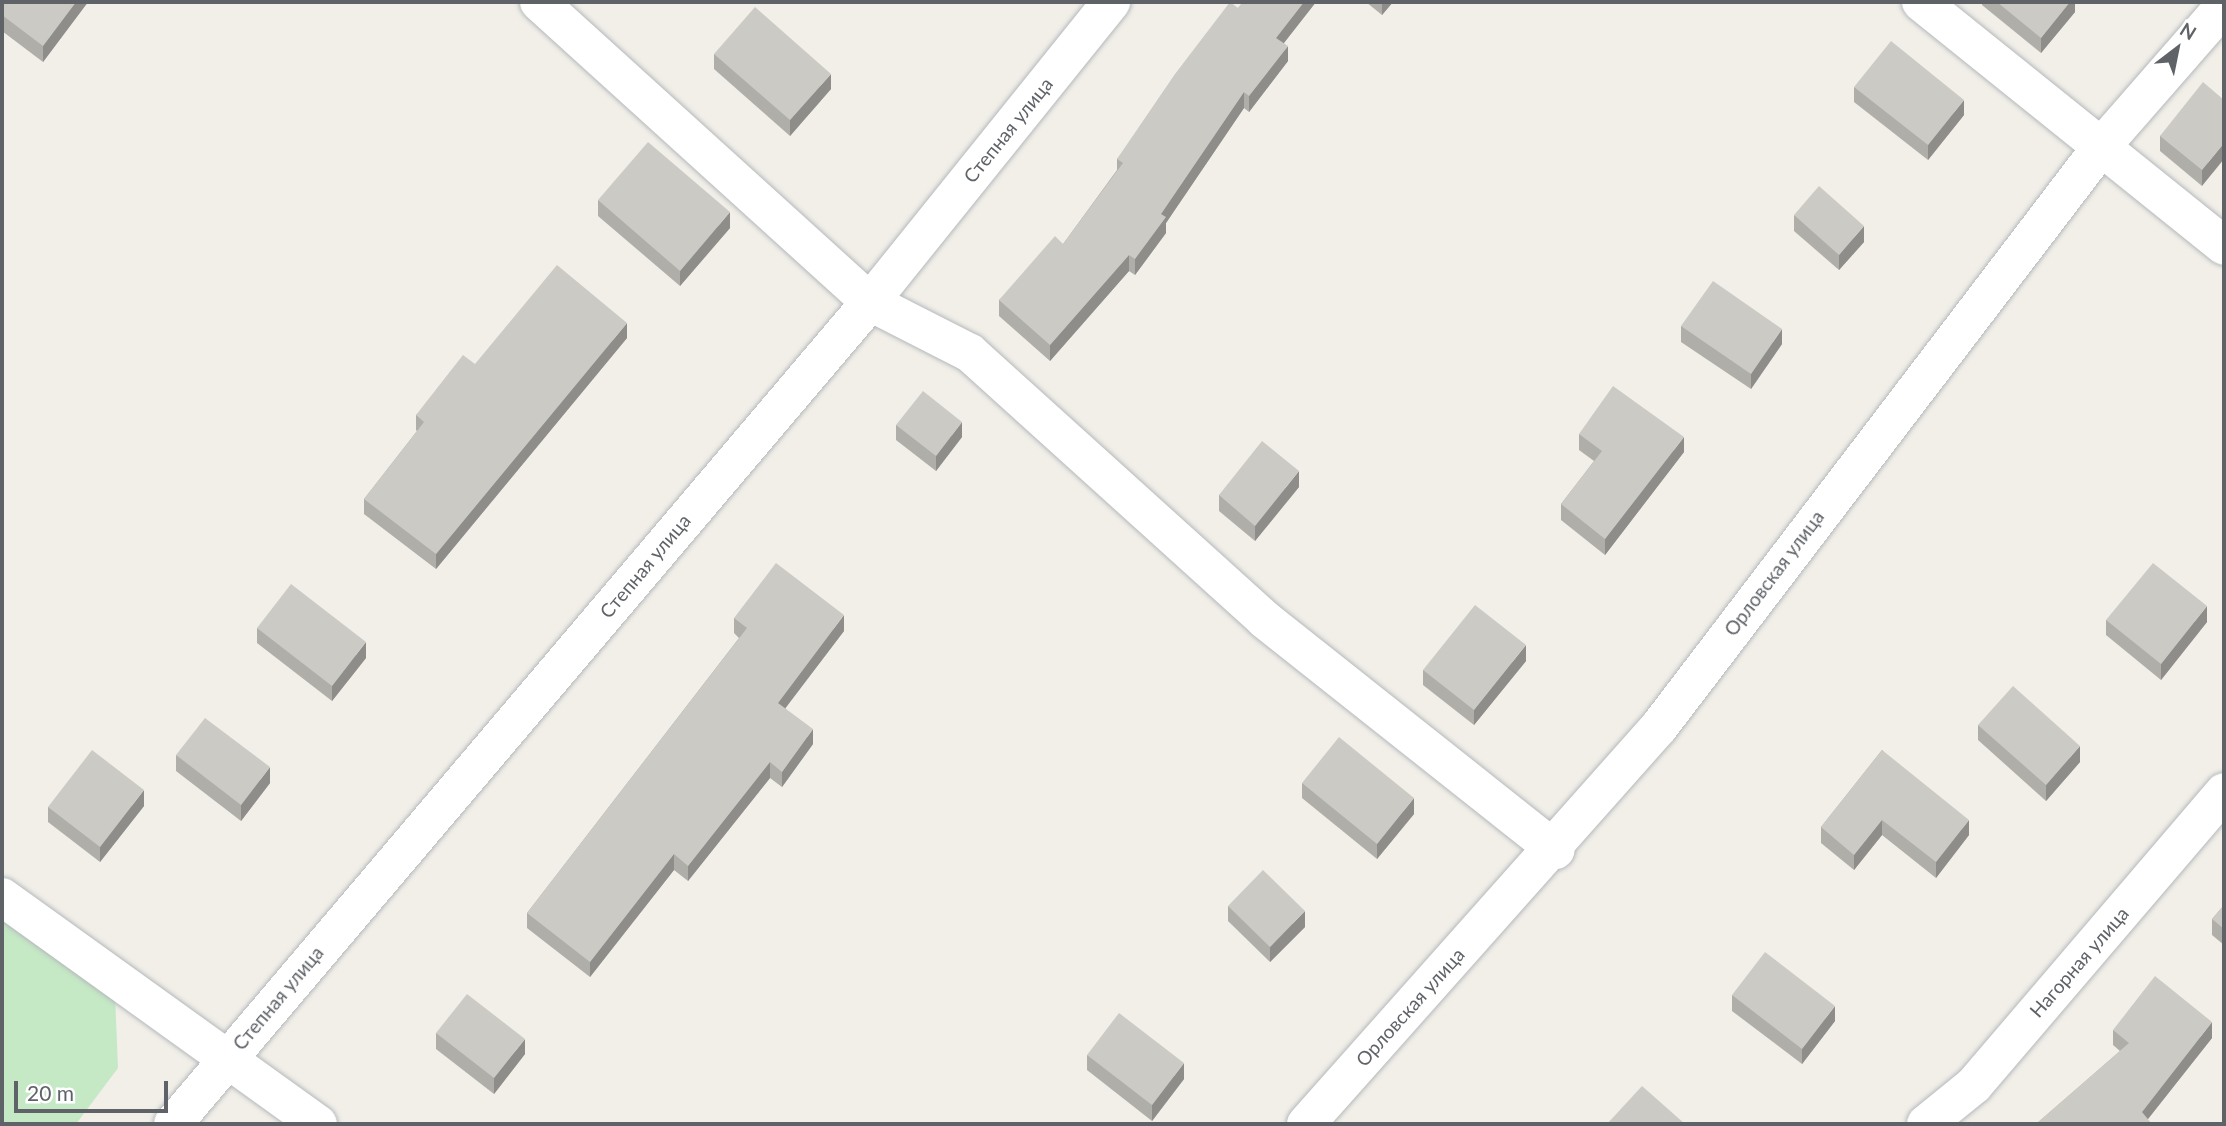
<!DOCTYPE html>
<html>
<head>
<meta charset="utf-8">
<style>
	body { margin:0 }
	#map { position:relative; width:2226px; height:1126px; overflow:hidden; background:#f1efe8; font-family:Lato,sans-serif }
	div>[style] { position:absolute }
	.green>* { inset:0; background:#c5e8c5 }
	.roads { filter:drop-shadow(0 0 2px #b5b8bc) drop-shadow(0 0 2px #b5b8bc) }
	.minor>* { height:38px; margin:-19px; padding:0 19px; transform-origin:19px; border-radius:19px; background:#fff }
	.wall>* { inset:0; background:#afaea9 }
	.shaded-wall>* { inset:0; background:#8f8d8a }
	.building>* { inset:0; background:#cccac5 }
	span { translate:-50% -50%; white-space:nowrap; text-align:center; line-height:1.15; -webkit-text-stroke:7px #fff; paint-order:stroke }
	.street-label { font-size:19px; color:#5f6368 }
	.frame { position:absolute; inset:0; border:4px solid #5f6368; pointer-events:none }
	.north { position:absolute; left:2142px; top:14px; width:70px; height:70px; -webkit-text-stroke:5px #fff; paint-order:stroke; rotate:32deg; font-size:19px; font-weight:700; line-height:28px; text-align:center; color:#5f6368 }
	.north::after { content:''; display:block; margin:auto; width:24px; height:32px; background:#5f6368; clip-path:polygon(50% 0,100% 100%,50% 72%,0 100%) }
	.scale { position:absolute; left:14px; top:1081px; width:154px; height:32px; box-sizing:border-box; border:4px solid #5f6368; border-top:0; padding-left:9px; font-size:21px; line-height:24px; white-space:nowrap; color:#5f6368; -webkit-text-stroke:5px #fff; paint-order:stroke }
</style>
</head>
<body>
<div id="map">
	<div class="green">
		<div style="clip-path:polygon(2px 913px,115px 996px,118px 1068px,76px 1124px,2px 1124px)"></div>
	</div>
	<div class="roads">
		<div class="minor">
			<div style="left:539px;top:2px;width:447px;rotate:42.2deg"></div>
			<div style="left:870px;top:302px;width:112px;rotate:27deg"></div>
			<div style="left:970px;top:353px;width:396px;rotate:42.1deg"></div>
			<div style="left:1264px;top:619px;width:372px;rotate:38.4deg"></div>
			<div style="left:1921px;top:2px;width:389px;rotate:38.8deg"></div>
			<div style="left:2px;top:897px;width:389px;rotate:35.7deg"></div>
			<div style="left:173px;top:1124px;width:1078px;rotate:-49.7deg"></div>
			<div style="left:870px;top:302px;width:385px;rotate:-51.2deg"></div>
			<div style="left:1306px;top:1124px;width:531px;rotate:-48.36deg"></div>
			<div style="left:1659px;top:727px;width:731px;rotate:-52.68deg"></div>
			<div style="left:2102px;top:146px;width:186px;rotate:-48.9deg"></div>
			<div style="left:1926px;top:1124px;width:62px;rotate:-39.1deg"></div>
			<div style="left:1974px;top:1085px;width:385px;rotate:-49.5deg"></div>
		</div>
	</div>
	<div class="wall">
		<div style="clip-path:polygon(2px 2px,88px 2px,43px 62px,2px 31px)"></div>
		<div style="clip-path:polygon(1243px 2px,1316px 2px,1284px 43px,1288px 61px,1249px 112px,1244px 108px,1166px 223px,1166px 233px,1135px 275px,1129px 271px,1050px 361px,999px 316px,999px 300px,1063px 244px,1117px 170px,1117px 159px)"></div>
		<div style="clip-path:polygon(1366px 2px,1393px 2px,1382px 15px)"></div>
		<div style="clip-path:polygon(1982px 2px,2075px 2px,2075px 12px,2041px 53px,1982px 5px)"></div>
		<div style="clip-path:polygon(714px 54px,831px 89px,790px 136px,714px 69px)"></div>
		<div style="clip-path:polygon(1854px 87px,1964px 115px,1928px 160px,1854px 102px)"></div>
		<div style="clip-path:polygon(2224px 100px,2202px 186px,2160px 151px,2160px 136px)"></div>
		<div style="clip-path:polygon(598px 200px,730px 228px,680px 286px,598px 216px)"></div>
		<div style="clip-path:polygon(1794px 215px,1864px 242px,1839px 270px,1794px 231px)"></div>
		<div style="clip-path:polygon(1681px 326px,1782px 344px,1751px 389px,1681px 342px)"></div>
		<div style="clip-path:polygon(627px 338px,436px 569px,364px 514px,364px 499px,417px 431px,416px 430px,416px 415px,475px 364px)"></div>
		<div style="clip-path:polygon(896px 425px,962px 437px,936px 471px,896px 440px)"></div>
		<div style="clip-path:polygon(1579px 434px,1684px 452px,1605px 555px,1561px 520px,1561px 504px,1594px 461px,1579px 450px)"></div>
		<div style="clip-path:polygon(1299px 487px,1255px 541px,1219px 511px,1219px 495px)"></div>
		<div style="clip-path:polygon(734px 618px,844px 631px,785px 708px,813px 744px,782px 787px,770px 778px,688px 881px,674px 870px,590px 977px,527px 928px,527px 913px,739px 638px,734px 633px)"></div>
		<div style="clip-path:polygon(2106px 620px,2207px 622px,2161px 680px,2106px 635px)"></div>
		<div style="clip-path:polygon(257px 628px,366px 658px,332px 701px,257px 643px)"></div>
		<div style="clip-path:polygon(1526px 661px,1474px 725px,1423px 685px,1423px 670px)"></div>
		<div style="clip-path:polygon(1978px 725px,2080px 762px,2046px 801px,1978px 740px)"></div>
		<div style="clip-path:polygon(1882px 750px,1969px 835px,1936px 878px,1882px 835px,1854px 870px,1821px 843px,1821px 827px)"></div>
		<div style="clip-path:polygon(176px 755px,270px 783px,241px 821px,176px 771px)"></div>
		<div style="clip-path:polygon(1302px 783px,1414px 814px,1377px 859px,1302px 798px)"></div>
		<div style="clip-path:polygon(144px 806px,100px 862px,48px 822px,48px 807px)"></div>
		<div style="clip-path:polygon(2224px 905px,2224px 945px,2212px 935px,2212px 919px)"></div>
		<div style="clip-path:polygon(1228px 906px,1305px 927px,1270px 962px,1228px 921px)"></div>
		<div style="clip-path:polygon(1732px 995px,1835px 1021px,1802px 1064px,1732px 1011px)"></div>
		<div style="clip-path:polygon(2113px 1030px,2212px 1038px,2148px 1119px,2036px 1124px,2120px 1051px,2113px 1045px)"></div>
		<div style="clip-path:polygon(436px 1033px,525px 1054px,494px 1094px,436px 1049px)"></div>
		<div style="clip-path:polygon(1087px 1055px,1184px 1079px,1152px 1121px,1087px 1070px)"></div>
	</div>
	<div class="shaded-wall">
		<div style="clip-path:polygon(76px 2px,88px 2px,43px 62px,43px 46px)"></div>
		<div style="clip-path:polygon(1304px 2px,1316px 2px,1276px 53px,1276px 38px)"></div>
		<div style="clip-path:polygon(1382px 2px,1393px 2px,1382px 15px)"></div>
		<div style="clip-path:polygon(2070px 2px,2075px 2px,2075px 12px,2041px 53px,2041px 38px)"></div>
		<div style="clip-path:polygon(1288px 46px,1288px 61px,1249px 112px,1249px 96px)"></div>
		<div style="clip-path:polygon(831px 74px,831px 89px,790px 136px,790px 120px)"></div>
		<div style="clip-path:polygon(1244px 92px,1244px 108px,1166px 223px,1166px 233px,1135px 275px,1135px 259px,1161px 214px)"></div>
		<div style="clip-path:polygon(1964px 100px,1964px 115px,1928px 160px,1928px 145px)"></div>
		<div style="clip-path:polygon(2224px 143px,2224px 159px,2202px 186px,2202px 170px)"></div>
		<div style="clip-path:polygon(730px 212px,730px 228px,680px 286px,680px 271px)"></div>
		<div style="clip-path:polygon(1864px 226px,1864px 242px,1839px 270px,1839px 255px)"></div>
		<div style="clip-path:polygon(1129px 255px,1129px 271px,1050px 361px,1050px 345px)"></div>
		<div style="clip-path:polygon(627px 323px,627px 338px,436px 569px,436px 554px)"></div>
		<div style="clip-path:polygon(1782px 329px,1782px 344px,1751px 389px,1751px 374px)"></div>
		<div style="clip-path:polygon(962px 422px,962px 437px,936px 471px,936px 456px)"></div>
		<div style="clip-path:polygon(1684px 437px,1684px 452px,1605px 555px,1605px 539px)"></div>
		<div style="clip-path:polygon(1299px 471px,1299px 487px,1255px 541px,1255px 526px)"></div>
		<div style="clip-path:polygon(2207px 606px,2207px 622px,2161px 680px,2161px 664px)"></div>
		<div style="clip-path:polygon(844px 615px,844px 631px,778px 718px,778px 703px)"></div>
		<div style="clip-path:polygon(366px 642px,366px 658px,332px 701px,332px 686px)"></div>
		<div style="clip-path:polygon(1526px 645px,1526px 661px,1474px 725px,1474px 710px)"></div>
		<div style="clip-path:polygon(813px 729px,813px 744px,782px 787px,782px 772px)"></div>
		<div style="clip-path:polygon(2080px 746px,2080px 762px,2046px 801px,2046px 785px)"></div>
		<div style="clip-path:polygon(770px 762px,770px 778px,688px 881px,688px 866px)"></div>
		<div style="clip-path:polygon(270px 767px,270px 783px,241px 821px,241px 805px)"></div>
		<div style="clip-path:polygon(144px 790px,144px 806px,100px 862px,100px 847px)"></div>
		<div style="clip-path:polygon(1414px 798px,1414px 814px,1377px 859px,1377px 844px)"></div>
		<div style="clip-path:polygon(1882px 820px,1882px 835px,1854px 870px,1854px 855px)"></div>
		<div style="clip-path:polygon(1969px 820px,1969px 835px,1936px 878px,1936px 862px)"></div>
		<div style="clip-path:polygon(674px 854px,674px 870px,590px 977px,590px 962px)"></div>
		<div style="clip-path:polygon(1305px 911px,1305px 927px,1270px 962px,1270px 947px)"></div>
		<div style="clip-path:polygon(1835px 1006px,1835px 1021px,1802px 1064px,1802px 1049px)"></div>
		<div style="clip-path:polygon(2212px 1022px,2212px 1038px,2144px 1124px,2142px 1112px)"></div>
		<div style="clip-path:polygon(525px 1039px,525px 1054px,494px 1094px,494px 1078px)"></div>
		<div style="clip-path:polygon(1184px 1063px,1184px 1079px,1152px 1121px,1152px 1105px)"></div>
	</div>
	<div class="building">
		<div style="clip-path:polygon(2px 2px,76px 2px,43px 46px,2px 15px)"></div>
		<div style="clip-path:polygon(1230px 2px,1238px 8px,1243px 2px,1304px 2px,1276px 38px,1288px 46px,1249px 96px,1244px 92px,1161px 214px,1166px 217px,1135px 259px,1129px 255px,1050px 345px,999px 300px,1055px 236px,1063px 244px,1123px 163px,1117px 159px,1175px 74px)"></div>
		<div style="clip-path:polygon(1997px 2px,2070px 2px,2041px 38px)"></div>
		<div style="clip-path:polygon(755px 7px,831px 74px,790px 120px,714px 54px)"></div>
		<div style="clip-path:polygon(1891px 41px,1964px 100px,1928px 145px,1854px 87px)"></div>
		<div style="clip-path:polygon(2203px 82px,2224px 100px,2224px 143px,2202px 170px,2160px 136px)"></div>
		<div style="clip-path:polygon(648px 142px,730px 212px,680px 271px,598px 200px)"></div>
		<div style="clip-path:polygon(1819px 186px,1864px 226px,1839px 255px,1794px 215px)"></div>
		<div style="clip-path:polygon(557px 265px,627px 323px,436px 554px,364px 499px,424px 422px,416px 415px,463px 355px,475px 364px)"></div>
		<div style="clip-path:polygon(1713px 281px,1782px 329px,1751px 374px,1681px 326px)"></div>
		<div style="clip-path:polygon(1613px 386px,1684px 437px,1605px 539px,1561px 504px,1602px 451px,1579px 434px)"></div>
		<div style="clip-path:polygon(923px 391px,962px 422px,936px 456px,896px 425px)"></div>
		<div style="clip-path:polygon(1262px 441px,1299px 471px,1255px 526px,1219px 495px)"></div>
		<div style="clip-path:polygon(776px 563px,844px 615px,778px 703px,813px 729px,782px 772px,770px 762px,688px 866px,674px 854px,590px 962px,527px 913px,747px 628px,734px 618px)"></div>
		<div style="clip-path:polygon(2153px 563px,2207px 606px,2161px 664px,2106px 620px)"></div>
		<div style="clip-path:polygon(291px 584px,366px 642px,332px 686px,257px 628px)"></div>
		<div style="clip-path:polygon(1475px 605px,1526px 645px,1474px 710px,1423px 670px)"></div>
		<div style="clip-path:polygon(2013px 686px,2080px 746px,2046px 785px,1978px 725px)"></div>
		<div style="clip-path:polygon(205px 718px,270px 767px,241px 805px,176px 755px)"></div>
		<div style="clip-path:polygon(1339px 737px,1414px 798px,1377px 844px,1302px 783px)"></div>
		<div style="clip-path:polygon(92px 750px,144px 790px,100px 847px,48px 807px)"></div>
		<div style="clip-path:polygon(1882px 750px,1969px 820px,1936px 862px,1882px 820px,1854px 855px,1821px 827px)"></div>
		<div style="clip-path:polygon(1263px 870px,1305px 911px,1270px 947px,1228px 906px)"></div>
		<div style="clip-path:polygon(2224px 905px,2224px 929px,2212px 919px)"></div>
		<div style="clip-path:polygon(1765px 952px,1835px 1006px,1802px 1049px,1732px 995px)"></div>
		<div style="clip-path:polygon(2155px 976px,2212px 1022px,2142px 1112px,2152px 1124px,2036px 1124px,2129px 1043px,2113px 1030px)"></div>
		<div style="clip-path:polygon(467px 994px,525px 1039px,494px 1078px,436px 1033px)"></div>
		<div style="clip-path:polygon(1119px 1013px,1184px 1063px,1152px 1105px,1087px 1055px)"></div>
		<div style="clip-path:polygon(1642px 1086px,1685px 1124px,1607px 1124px)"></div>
	</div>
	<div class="street-label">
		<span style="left:1008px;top:130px;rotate:-51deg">Степная улица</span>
		<span style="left:645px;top:566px;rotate:-50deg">Степная улица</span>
		<span style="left:1774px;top:573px;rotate:-53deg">Орловская улица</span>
		<span style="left:2079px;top:962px;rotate:-49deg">Нагорная улица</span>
		<span style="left:278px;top:998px;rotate:-50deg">Степная улица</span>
		<span style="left:1410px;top:1007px;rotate:-48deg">Орловская улица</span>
	</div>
	<div class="frame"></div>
	<div class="north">N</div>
	<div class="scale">20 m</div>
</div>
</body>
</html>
